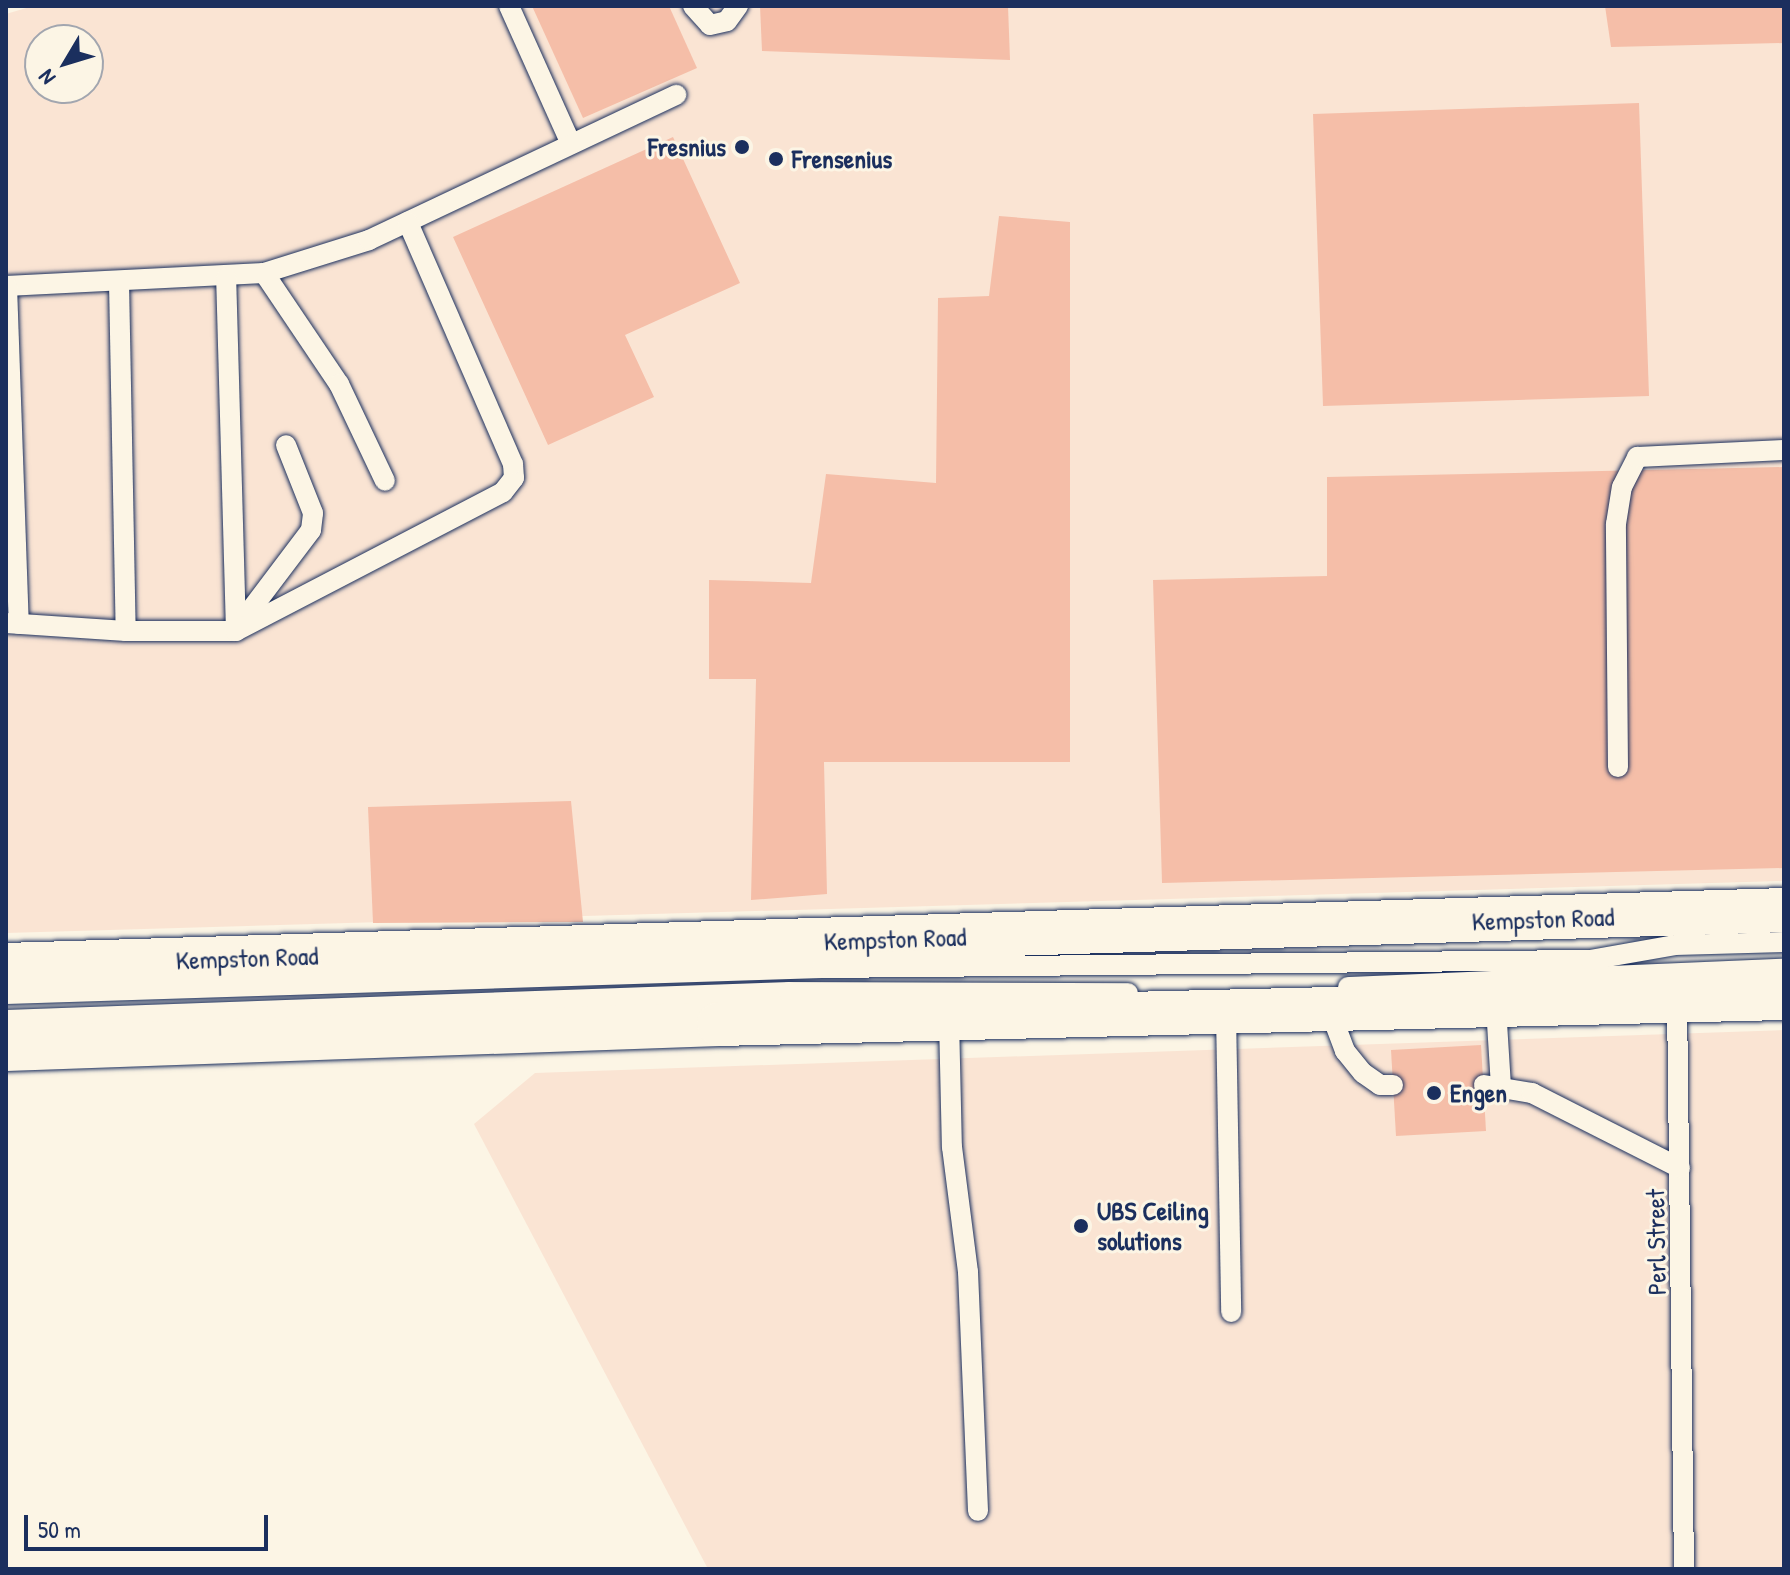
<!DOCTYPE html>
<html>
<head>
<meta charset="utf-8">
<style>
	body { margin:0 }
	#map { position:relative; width:1790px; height:1575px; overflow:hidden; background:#fcf5e5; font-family:"Patrick Hand",sans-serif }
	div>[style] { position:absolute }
	.built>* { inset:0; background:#fae4d3 }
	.building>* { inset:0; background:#f5bea8 }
	.roads { filter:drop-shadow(0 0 2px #1b2f5e) drop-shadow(0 0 2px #1b2f5e) }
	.service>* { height:20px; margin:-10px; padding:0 10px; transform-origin:10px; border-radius:10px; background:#fcf5e5 }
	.secondary>* { height:44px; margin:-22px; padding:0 22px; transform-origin:22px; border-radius:22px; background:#fcf5e5 }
	.dots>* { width:22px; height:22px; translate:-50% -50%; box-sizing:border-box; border:4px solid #fcf5e5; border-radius:50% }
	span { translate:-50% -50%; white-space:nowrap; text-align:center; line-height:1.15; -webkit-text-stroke:6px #fcf5e5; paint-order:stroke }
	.poi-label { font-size:26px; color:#1b2f5e; font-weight:700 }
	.right { translate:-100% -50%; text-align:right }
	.left { translate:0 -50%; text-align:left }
	.street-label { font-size:26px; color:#1b2f5e }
	.frame { position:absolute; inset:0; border:8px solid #1b2f5e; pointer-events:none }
	.north { position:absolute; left:24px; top:24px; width:80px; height:80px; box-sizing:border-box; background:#fcf5e5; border:2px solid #a2a6af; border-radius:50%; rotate:232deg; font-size:22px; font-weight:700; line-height:32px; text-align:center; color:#1b2f5e }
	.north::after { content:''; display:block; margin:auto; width:28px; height:36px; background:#1b2f5e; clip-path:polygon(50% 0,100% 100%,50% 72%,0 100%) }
	.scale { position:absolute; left:24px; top:1515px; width:244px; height:36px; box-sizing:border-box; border:4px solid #1b2f5e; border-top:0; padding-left:10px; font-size:24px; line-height:28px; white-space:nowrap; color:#1b2f5e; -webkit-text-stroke:6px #fcf5e5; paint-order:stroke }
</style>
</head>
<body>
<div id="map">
	<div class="built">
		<div style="clip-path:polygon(evenodd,33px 6px,1784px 6px,1784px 881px,6px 933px,6px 14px,33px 6px,40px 40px,88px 40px,88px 88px,40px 88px,40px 40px)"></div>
		<div style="clip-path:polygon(1784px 1030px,1784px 1569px,708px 1569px,474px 1124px,535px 1073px)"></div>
	</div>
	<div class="building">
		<div style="clip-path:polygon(532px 6px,669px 6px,697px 68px,583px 118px)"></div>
		<div style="clip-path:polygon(760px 6px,1008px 6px,1010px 60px,762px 51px)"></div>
		<div style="clip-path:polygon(1605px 6px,1784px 6px,1784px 43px,1611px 47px)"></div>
		<div style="clip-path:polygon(1639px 103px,1649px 396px,1323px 406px,1313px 114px)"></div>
		<div style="clip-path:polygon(673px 137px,740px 283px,625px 335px,654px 397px,548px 445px,453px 237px)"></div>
		<div style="clip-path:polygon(999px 216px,1070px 222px,1070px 762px,824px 762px,827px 894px,751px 900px,756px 679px,709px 679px,709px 580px,811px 583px,826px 474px,936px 483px,938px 298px,989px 296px)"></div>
		<div style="clip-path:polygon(1784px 467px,1784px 868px,1162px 883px,1153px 580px,1327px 576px,1327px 477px)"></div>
		<div style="clip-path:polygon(571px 801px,583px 922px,373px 923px,368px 807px)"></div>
		<div style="clip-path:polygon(1481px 1045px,1486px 1131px,1396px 1136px,1391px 1050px)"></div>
	</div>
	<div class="roads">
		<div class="service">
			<div style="left:509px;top:6px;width:151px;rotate:65.8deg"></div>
			<div style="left:693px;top:6px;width:25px;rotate:48deg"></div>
			<div style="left:710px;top:25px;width:17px;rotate:-13deg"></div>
			<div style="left:727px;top:21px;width:19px;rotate:-54deg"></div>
			<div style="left:264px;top:273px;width:134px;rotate:56deg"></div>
			<div style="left:339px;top:384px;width:107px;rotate:64.6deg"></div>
			<div style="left:119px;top:282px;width:349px;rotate:88.9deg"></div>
			<div style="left:6px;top:286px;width:258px;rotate:-2.9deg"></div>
			<div style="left:264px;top:273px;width:110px;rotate:-17.4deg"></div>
			<div style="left:369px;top:240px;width:340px;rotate:-25.3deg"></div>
			<div style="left:7px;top:286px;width:338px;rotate:88deg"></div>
			<div style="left:6px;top:623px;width:120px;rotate:3.8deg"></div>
			<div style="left:126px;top:631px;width:110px"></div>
			<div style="left:236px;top:631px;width:353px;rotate:-91.6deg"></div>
			<div style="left:240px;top:624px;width:118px;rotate:-52.9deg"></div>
			<div style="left:311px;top:530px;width:17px;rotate:-83deg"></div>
			<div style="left:313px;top:513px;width:73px;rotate:-111.7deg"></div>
			<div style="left:236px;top:631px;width:301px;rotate:-27.5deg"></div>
			<div style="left:503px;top:492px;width:18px;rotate:-52deg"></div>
			<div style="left:514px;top:478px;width:14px;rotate:-94deg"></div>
			<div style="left:513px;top:464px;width:264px;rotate:-113.5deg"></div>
			<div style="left:1618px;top:767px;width:243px;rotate:-90.5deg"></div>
			<div style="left:1616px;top:524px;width:37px;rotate:-81deg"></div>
			<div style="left:1622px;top:487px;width:34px;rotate:-63deg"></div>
			<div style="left:1637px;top:457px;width:147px;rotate:-2.7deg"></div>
			<div style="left:1348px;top:987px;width:436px;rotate:-2.4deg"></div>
			<div style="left:6px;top:994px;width:816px;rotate:-1.82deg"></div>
			<div style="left:822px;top:968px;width:768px;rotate:-0.6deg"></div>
			<div style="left:1590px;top:960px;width:86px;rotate:-10deg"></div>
			<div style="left:1675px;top:945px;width:109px;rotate:-1.6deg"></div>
			<div style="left:1677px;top:999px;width:570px;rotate:89.3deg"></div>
			<div style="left:1496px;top:1007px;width:79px;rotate:86.4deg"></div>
			<div style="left:1330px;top:1011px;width:43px;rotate:69.4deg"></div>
			<div style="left:1345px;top:1051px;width:28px;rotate:51deg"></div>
			<div style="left:1363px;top:1073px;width:21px;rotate:35deg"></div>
			<div style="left:1380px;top:1085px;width:13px"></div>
			<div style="left:1226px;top:1013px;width:299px;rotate:89deg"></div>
			<div style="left:949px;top:1019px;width:128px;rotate:88.7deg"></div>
			<div style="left:952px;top:1147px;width:126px;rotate:82.7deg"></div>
			<div style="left:968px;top:1272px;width:239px;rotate:87.6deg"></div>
			<div style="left:6px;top:1020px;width:784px;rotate:-2.05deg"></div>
			<div style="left:789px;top:992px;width:339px;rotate:0.2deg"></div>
			<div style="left:1484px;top:1085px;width:49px;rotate:9.5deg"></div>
			<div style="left:1532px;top:1093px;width:166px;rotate:26.9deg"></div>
		</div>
		<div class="secondary">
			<div style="left:6px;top:965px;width:1779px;rotate:-1.77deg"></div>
			<div style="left:6px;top:1049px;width:713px;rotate:-2.01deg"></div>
			<div style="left:719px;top:1024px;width:1065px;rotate:-1.4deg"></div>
		</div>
	</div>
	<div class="dots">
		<div style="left:742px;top:147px;background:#1b2f5e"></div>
		<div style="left:776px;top:159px;background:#1b2f5e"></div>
		<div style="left:1434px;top:1093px;background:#1b2f5e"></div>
		<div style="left:1081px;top:1226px;background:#1b2f5e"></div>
	</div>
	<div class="poi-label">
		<span class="right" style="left:726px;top:147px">Fresnius</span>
		<span class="left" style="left:792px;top:159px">Frensenius</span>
		<span class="left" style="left:1450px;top:1093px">Engen</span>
		<span class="left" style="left:1097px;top:1226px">UBS Ceiling<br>solutions</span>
	</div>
	<div class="street-label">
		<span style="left:1543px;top:919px;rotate:-2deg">Kempston Road</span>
		<span style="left:895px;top:939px;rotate:-2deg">Kempston Road</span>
		<span style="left:247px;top:958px;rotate:-2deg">Kempston Road</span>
		<span style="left:1656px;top:1242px;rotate:-91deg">Perl Street</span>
	</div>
	<div class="frame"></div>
	<div class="north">N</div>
	<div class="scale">50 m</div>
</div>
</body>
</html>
